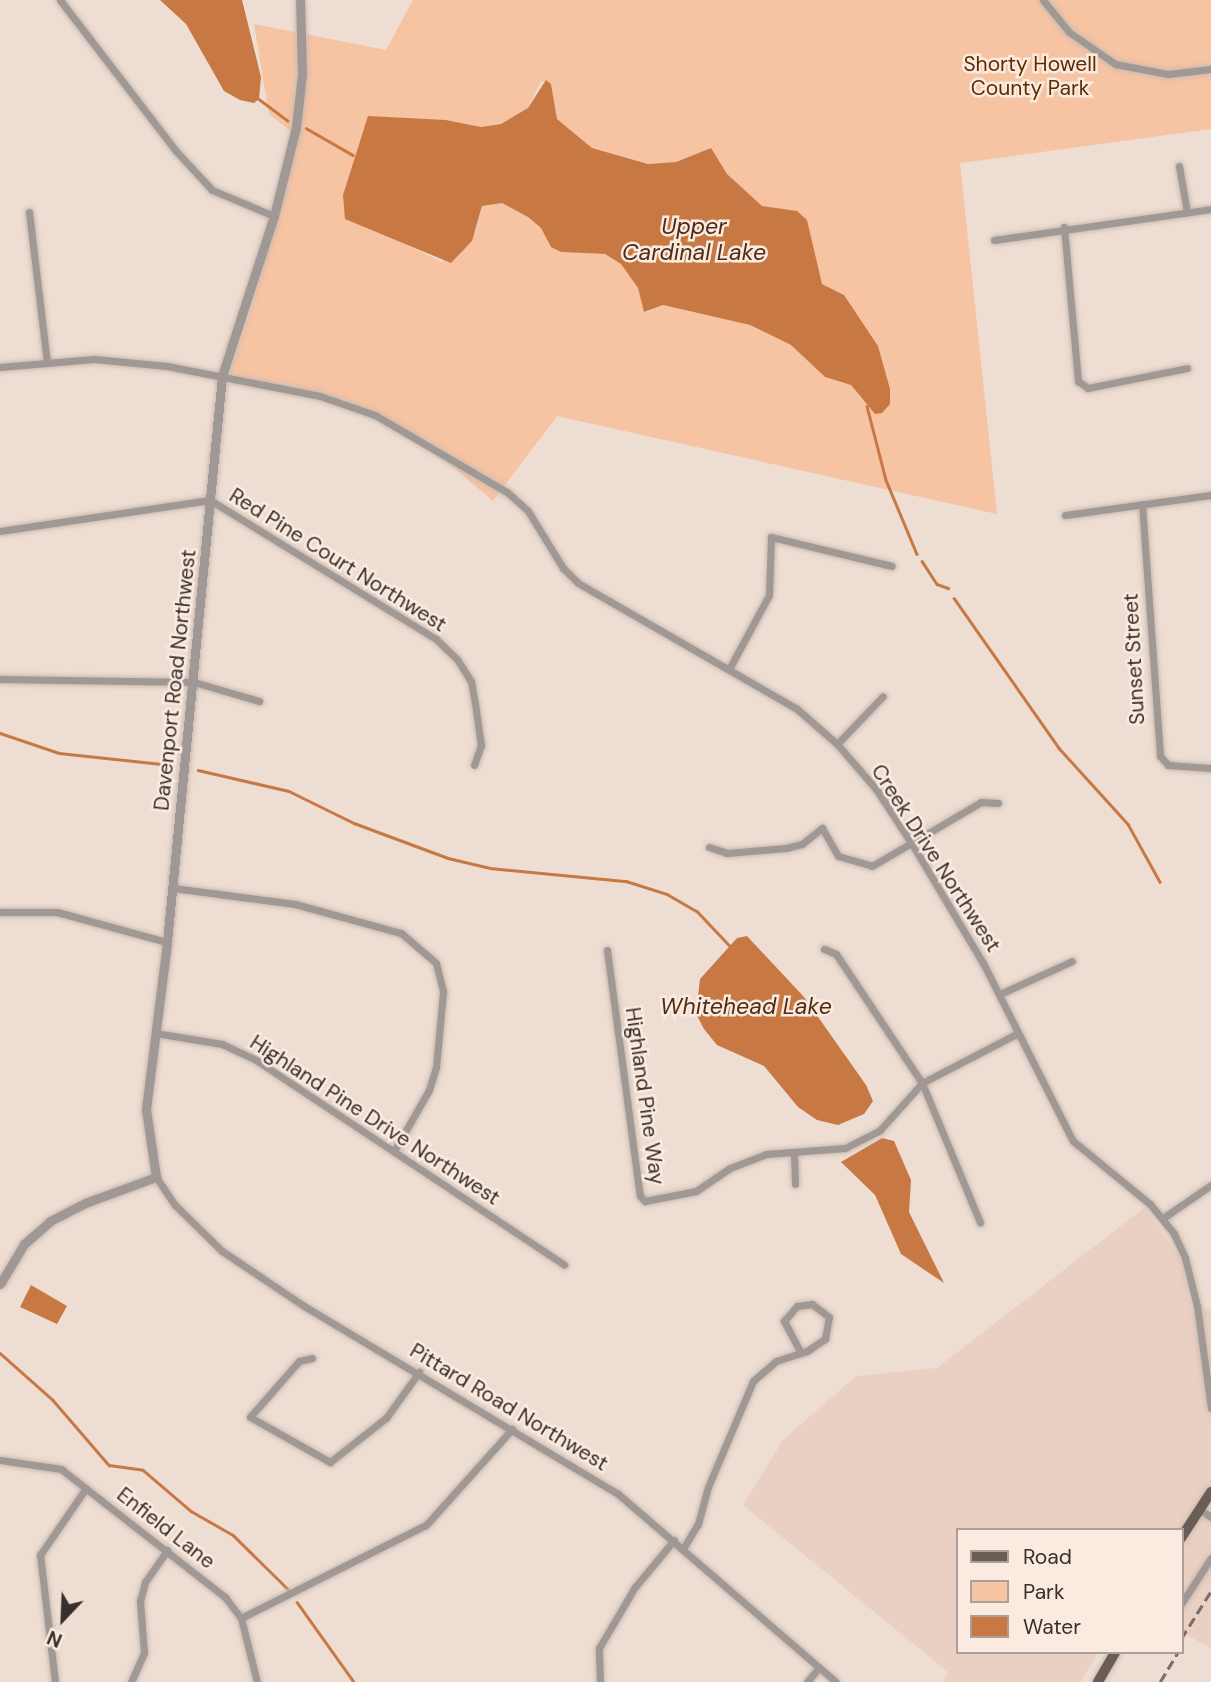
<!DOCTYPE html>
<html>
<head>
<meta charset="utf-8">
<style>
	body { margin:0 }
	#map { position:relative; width:1211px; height:1682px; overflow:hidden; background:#eeddd2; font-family:"DM Sans",sans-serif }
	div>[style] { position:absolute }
	.built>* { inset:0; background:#e9d0c2 }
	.green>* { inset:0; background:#f6c3a3 }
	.water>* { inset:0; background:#c87943 }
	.stream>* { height:2.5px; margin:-1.25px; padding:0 1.25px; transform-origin:1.25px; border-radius:1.25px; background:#c87943 }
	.roads { filter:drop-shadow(0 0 2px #c9bab1) drop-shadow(0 0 2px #c9bab1) }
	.minor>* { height:7px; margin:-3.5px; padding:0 3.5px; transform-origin:3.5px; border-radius:3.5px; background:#a09894 }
	.tertiary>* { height:9px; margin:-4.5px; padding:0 4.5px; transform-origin:4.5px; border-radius:4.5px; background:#a09894 }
	.primary>* { height:10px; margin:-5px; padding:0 5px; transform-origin:5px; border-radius:5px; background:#6a5d55 }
	.rail>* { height:2.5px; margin-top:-1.25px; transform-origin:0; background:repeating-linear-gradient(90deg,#796e68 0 10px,transparent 0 15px) }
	span { translate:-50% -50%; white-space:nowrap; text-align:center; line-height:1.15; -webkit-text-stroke:5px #fbeadf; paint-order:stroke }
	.park-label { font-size:21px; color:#5e2b00 }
	.street-label { font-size:21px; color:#362f2b }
	.water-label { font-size:23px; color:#4e2c16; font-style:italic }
	.legend { position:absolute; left:956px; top:1528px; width:228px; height:126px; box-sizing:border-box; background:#fbeadf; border:2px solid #ac9f97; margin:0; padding:9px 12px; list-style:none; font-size:21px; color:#362f2b }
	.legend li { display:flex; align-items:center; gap:14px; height:35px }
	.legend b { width:35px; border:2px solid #ac9f97 }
	.north { position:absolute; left:28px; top:1584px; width:70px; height:70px; -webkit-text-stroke:5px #fbeadf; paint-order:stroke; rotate:203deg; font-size:19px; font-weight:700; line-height:28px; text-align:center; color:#362f2b }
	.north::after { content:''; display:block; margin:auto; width:24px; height:32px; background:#362f2b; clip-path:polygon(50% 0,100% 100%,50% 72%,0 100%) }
</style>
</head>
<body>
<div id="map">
	<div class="built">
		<div style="clip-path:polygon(1144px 1208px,1180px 1257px,1192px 1311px,1211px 1308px,1211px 1648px,1181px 1632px,1181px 1530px,957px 1530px,957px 1652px,1098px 1652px,1081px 1682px,943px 1682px,948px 1672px,743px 1505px,783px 1440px,856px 1376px,937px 1368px)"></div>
	</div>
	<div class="green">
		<div style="clip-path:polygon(evenodd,413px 0,1211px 0,1211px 129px,960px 163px,997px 514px,557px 416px,493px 501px,427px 445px,346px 406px,229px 375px,253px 303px,297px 136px,269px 114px,254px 24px,386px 50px,413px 0,541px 81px,551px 84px,557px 119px,592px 148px,648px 164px,676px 162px,711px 148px,727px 174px,762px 207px,797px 211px,822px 284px,844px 295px,858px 322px,870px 333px,890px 389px,864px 402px,851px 385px,825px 377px,791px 345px,750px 325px,662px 305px,645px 313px,638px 288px,621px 264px,605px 254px,561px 252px,551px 247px,541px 228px,528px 217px,502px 203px,482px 206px,476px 230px,442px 262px,402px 242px,377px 117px,446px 120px,481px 127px,501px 124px,528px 108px,541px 81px)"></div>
	</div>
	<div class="water">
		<div style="clip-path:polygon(160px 0,242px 0,261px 77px,259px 99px,254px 103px,240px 100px,224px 91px,186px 24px)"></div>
		<div style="clip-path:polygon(546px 80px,551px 84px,557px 119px,592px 148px,648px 164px,676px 162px,711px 148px,727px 174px,762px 206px,797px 211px,807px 220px,822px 284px,844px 295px,878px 346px,890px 389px,890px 404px,882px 413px,875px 414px,851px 385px,825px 377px,791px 345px,750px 325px,663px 305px,644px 312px,638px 288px,621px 264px,605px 254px,561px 252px,551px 247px,541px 228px,528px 217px,502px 203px,482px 206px,472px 241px,451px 263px,345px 219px,343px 195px,368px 116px,446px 120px,481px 127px,501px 124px,528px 108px)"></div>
		<div style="clip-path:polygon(747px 936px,804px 997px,866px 1085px,873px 1101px,864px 1114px,838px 1125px,817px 1120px,798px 1107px,764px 1066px,717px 1045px,704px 1029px,696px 1014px,700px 979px,737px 938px)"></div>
		<div style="clip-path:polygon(882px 1138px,894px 1141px,911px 1180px,909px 1212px,944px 1283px,901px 1254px,875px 1195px,841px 1162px)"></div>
		<div style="clip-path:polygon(31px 1285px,67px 1306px,57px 1324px,20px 1307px)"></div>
	</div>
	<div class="stream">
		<div style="left:259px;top:99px;width:36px;rotate:37deg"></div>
		<div style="left:306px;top:128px;width:54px;rotate:29.9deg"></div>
		<div style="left:867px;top:406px;width:76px;rotate:75.6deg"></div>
		<div style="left:886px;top:480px;width:80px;rotate:67.3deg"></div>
		<div style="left:922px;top:561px;width:27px;rotate:57deg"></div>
		<div style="left:937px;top:584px;width:12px;rotate:20deg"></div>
		<div style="left:954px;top:598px;width:183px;rotate:55deg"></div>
		<div style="left:1059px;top:748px;width:103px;rotate:47.8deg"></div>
		<div style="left:1128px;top:824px;width:66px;rotate:61.1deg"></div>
		<div style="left:0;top:733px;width:62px;rotate:18.7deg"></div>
		<div style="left:59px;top:753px;width:114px;rotate:6.1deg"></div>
		<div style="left:198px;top:770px;width:93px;rotate:13deg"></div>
		<div style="left:289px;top:791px;width:72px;rotate:26.2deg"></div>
		<div style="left:354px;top:823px;width:100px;rotate:20.4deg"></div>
		<div style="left:448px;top:858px;width:43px;rotate:13.4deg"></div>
		<div style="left:490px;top:868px;width:137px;rotate:5.5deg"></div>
		<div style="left:626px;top:881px;width:43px;rotate:17.6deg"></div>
		<div style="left:667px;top:894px;width:34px;rotate:30deg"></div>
		<div style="left:697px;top:911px;width:48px;rotate:46.7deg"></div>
		<div style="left:0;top:1353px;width:71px;rotate:41.6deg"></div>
		<div style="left:53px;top:1400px;width:86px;rotate:49.3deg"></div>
		<div style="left:109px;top:1465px;width:34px;rotate:8deg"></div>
		<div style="left:143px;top:1470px;width:63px;rotate:40.5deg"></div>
		<div style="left:191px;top:1511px;width:48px;rotate:29.7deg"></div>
		<div style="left:233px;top:1535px;width:78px;rotate:44.5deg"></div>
		<div style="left:297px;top:1602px;width:98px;rotate:54.5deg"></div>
	</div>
	<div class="roads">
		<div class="minor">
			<div style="left:60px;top:0;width:190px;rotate:52.5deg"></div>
			<div style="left:176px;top:151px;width:53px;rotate:47.3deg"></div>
			<div style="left:212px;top:190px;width:67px;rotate:22.8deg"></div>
			<div style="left:1043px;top:0;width:41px;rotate:50.9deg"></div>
			<div style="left:1069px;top:32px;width:56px;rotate:34.8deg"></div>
			<div style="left:1115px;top:64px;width:54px;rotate:10.7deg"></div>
			<div style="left:1168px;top:74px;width:43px;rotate:-6.6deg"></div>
			<div style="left:1179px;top:166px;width:47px;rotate:80.1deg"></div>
			<div style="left:29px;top:212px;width:151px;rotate:83.2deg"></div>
			<div style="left:1064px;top:227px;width:155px;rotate:84.8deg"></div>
			<div style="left:1078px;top:381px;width:12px;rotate:35deg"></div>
			<div style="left:1088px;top:388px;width:101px;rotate:-11.4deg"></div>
			<div style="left:994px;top:240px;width:219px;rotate:-8.1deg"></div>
			<div style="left:0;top:367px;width:94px;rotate:-4.9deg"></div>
			<div style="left:94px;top:359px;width:73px;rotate:5.5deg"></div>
			<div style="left:167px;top:366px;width:156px;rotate:11.1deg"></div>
			<div style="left:320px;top:396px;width:58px;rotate:19.1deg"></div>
			<div style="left:375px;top:415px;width:153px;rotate:30.3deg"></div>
			<div style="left:507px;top:492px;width:28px;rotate:42deg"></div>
			<div style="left:528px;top:511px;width:67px;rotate:58.4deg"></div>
			<div style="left:563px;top:568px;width:21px;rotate:45deg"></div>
			<div style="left:578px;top:583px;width:253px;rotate:29.9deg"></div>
			<div style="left:797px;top:709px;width:53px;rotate:41.2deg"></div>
			<div style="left:837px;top:744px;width:60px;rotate:49.1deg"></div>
			<div style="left:876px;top:789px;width:66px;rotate:56.8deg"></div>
			<div style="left:912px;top:844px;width:139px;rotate:59.2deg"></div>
			<div style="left:983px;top:963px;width:199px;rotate:63.2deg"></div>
			<div style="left:1073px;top:1141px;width:99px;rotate:39.3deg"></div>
			<div style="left:1150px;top:1204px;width:38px;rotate:51deg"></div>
			<div style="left:1174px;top:1234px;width:26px;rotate:65deg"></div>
			<div style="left:1185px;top:1258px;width:49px;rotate:76deg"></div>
			<div style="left:1197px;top:1306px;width:103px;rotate:82.2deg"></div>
			<div style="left:1142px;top:504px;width:253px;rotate:85.9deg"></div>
			<div style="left:1160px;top:756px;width:12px;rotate:48deg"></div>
			<div style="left:1168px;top:765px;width:43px;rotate:4deg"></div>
			<div style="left:1065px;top:515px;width:147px;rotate:-7.8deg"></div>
			<div style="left:0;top:531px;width:212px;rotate:-8.4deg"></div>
			<div style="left:210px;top:500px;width:265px;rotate:31.6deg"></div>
			<div style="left:436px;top:639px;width:29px;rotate:44deg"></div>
			<div style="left:457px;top:659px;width:26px;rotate:58deg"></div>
			<div style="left:471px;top:681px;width:29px;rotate:80deg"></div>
			<div style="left:476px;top:710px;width:35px;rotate:82deg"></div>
			<div style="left:481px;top:745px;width:21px;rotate:109deg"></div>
			<div style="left:729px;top:669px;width:84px;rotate:-61.6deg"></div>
			<div style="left:769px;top:595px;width:58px;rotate:-88deg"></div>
			<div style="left:771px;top:537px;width:124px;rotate:13.5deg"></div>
			<div style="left:0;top:679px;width:194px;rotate:0.9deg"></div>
			<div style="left:194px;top:682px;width:68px;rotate:16.3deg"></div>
			<div style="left:837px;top:744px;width:66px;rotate:-46.2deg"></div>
			<div style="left:709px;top:847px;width:19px;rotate:18deg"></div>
			<div style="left:727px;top:853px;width:59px;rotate:-4.8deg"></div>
			<div style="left:786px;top:848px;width:16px;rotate:-14deg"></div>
			<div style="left:802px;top:844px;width:26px;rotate:-39deg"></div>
			<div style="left:822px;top:828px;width:32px;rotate:60deg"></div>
			<div style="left:838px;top:856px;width:35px;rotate:16deg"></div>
			<div style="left:872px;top:866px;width:126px;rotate:-30.4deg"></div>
			<div style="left:981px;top:802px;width:17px;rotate:3deg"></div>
			<div style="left:173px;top:888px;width:123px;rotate:7.5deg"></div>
			<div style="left:295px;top:904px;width:110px;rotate:15.3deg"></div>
			<div style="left:401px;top:933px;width:46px;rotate:40.6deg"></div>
			<div style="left:436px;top:963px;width:30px;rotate:76deg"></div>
			<div style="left:443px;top:992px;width:75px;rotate:95.3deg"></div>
			<div style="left:436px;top:1067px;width:24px;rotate:107deg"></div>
			<div style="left:429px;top:1090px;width:70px;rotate:119.8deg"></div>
			<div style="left:0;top:912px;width:57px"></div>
			<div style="left:57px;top:912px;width:114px;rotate:15.3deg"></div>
			<div style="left:824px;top:949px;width:13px;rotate:23deg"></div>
			<div style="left:836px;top:954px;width:155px;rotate:56.3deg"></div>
			<div style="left:922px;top:1083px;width:151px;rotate:67.4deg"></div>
			<div style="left:607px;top:950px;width:248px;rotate:82.4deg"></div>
			<div style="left:640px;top:1196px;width:7px;rotate:45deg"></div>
			<div style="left:645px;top:1201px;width:52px;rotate:-11.1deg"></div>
			<div style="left:696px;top:1191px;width:41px;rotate:-34.1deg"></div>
			<div style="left:730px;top:1168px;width:39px;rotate:-21deg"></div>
			<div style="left:766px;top:1154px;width:79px;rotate:-4.3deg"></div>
			<div style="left:845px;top:1148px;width:39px;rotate:-27deg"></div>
			<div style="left:880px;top:1130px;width:63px;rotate:-48.2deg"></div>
			<div style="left:922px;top:1083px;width:108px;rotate:-27.5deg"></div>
			<div style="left:1000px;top:994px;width:79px;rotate:-24.6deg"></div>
			<div style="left:155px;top:1033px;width:68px;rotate:9.3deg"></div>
			<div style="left:222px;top:1044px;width:38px;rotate:25deg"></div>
			<div style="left:256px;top:1060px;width:370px;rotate:33.6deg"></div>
			<div style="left:794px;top:1154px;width:30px;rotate:88deg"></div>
			<div style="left:156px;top:1177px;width:34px;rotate:56deg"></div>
			<div style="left:175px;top:1205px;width:66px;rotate:44.4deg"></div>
			<div style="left:222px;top:1251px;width:99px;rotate:33.9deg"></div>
			<div style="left:304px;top:1306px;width:365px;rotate:30.9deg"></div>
			<div style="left:617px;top:1493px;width:289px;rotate:40.8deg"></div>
			<div style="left:1163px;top:1218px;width:58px;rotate:-34.5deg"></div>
			<div style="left:312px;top:1358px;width:13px;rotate:167deg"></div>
			<div style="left:299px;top:1361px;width:74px;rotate:131.2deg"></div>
			<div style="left:250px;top:1417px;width:92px;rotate:29.4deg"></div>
			<div style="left:330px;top:1462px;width:71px;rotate:-38.2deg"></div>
			<div style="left:386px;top:1418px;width:57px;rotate:-54.3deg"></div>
			<div style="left:0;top:1460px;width:62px;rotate:8.4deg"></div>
			<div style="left:61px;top:1469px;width:208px;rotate:38deg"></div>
			<div style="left:225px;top:1597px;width:26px;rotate:53deg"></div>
			<div style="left:241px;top:1618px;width:66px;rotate:76deg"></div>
			<div style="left:1199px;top:1509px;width:14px;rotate:34deg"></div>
			<div style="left:684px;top:1547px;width:27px;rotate:-59deg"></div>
			<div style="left:698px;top:1524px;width:38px;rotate:-75deg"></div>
			<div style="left:708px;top:1487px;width:115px;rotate:-67deg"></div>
			<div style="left:753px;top:1381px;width:30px;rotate:-41deg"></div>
			<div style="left:776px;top:1361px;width:33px;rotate:-18deg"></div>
			<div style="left:807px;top:1351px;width:22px;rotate:-34deg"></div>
			<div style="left:825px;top:1339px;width:22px;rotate:-80deg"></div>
			<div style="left:829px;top:1317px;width:21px;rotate:-143deg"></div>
			<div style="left:812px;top:1304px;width:15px;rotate:172deg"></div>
			<div style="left:797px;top:1306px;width:20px;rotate:131deg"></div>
			<div style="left:784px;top:1321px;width:36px;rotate:62deg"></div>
			<div style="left:1181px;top:1604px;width:55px;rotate:-56.9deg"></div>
			<div style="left:241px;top:1618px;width:207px;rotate:-26.7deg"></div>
			<div style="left:426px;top:1525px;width:129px;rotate:-48.1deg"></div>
			<div style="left:55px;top:1682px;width:128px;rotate:-96.7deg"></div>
			<div style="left:40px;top:1555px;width:81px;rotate:-55.5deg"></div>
			<div style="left:131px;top:1682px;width:32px;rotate:-66deg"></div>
			<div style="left:144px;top:1653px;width:52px;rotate:-94.4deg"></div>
			<div style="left:140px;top:1601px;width:20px;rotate:-75deg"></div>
			<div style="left:145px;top:1582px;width:39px;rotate:-55deg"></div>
			<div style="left:600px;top:1682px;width:34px;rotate:-92deg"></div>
			<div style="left:599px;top:1648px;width:71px;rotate:-59.5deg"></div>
			<div style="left:635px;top:1587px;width:61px;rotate:-50.3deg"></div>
			<div style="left:807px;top:1682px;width:19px;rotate:-51deg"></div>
		</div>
		<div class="tertiary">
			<div style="left:0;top:1284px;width:47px;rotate:-59deg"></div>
			<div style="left:24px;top:1244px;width:35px;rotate:-41deg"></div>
			<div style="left:50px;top:1221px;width:39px;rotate:-27deg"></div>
			<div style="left:85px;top:1203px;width:76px;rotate:-20.1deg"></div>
			<div style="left:156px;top:1177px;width:69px;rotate:-98.4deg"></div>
			<div style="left:146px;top:1109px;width:168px;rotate:-82.8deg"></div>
			<div style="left:167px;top:942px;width:569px;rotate:-84.45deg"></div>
			<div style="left:222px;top:376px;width:168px;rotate:-72deg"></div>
			<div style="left:274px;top:216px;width:92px;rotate:-76.1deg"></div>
			<div style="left:296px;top:127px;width:53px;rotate:-83.5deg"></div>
			<div style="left:302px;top:74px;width:74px;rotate:-91.5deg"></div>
		</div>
		<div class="primary">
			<div style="left:1181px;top:1538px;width:55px;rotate:-56.9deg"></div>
			<div style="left:1098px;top:1682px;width:34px;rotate:-60deg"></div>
		</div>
	</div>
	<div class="rail">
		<div style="left:1181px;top:1639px;width:57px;rotate:-58deg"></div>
		<div style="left:1160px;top:1682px;width:35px;rotate:-59deg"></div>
	</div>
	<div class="park-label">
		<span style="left:1030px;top:76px">Shorty Howell<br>County Park</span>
	</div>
	<div class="street-label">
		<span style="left:338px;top:560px;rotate:32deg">Red Pine Court Northwest</span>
		<span style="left:1134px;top:659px;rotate:-93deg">Sunset Street</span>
		<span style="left:175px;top:680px;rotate:-84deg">Davenport Road Northwest</span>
		<span style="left:936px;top:858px;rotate:57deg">Creek Drive Northwest</span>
		<span style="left:645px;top:1096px;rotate:82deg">Highland Pine Way</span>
		<span style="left:375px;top:1120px;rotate:33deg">Highland Pine Drive Northwest</span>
		<span style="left:509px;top:1407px;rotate:31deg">Pittard Road Northwest</span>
		<span style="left:166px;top:1528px;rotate:38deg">Enfield Lane</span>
	</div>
	<div class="water-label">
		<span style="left:694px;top:239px">Upper<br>Cardinal Lake</span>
		<span style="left:746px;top:1006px">Whitehead Lake</span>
	</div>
	<ul class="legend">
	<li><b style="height:9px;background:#6a5d55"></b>Road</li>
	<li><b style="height:19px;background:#f6c3a3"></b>Park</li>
	<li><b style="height:19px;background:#c87943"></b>Water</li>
	</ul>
	<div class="north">N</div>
</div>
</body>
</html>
